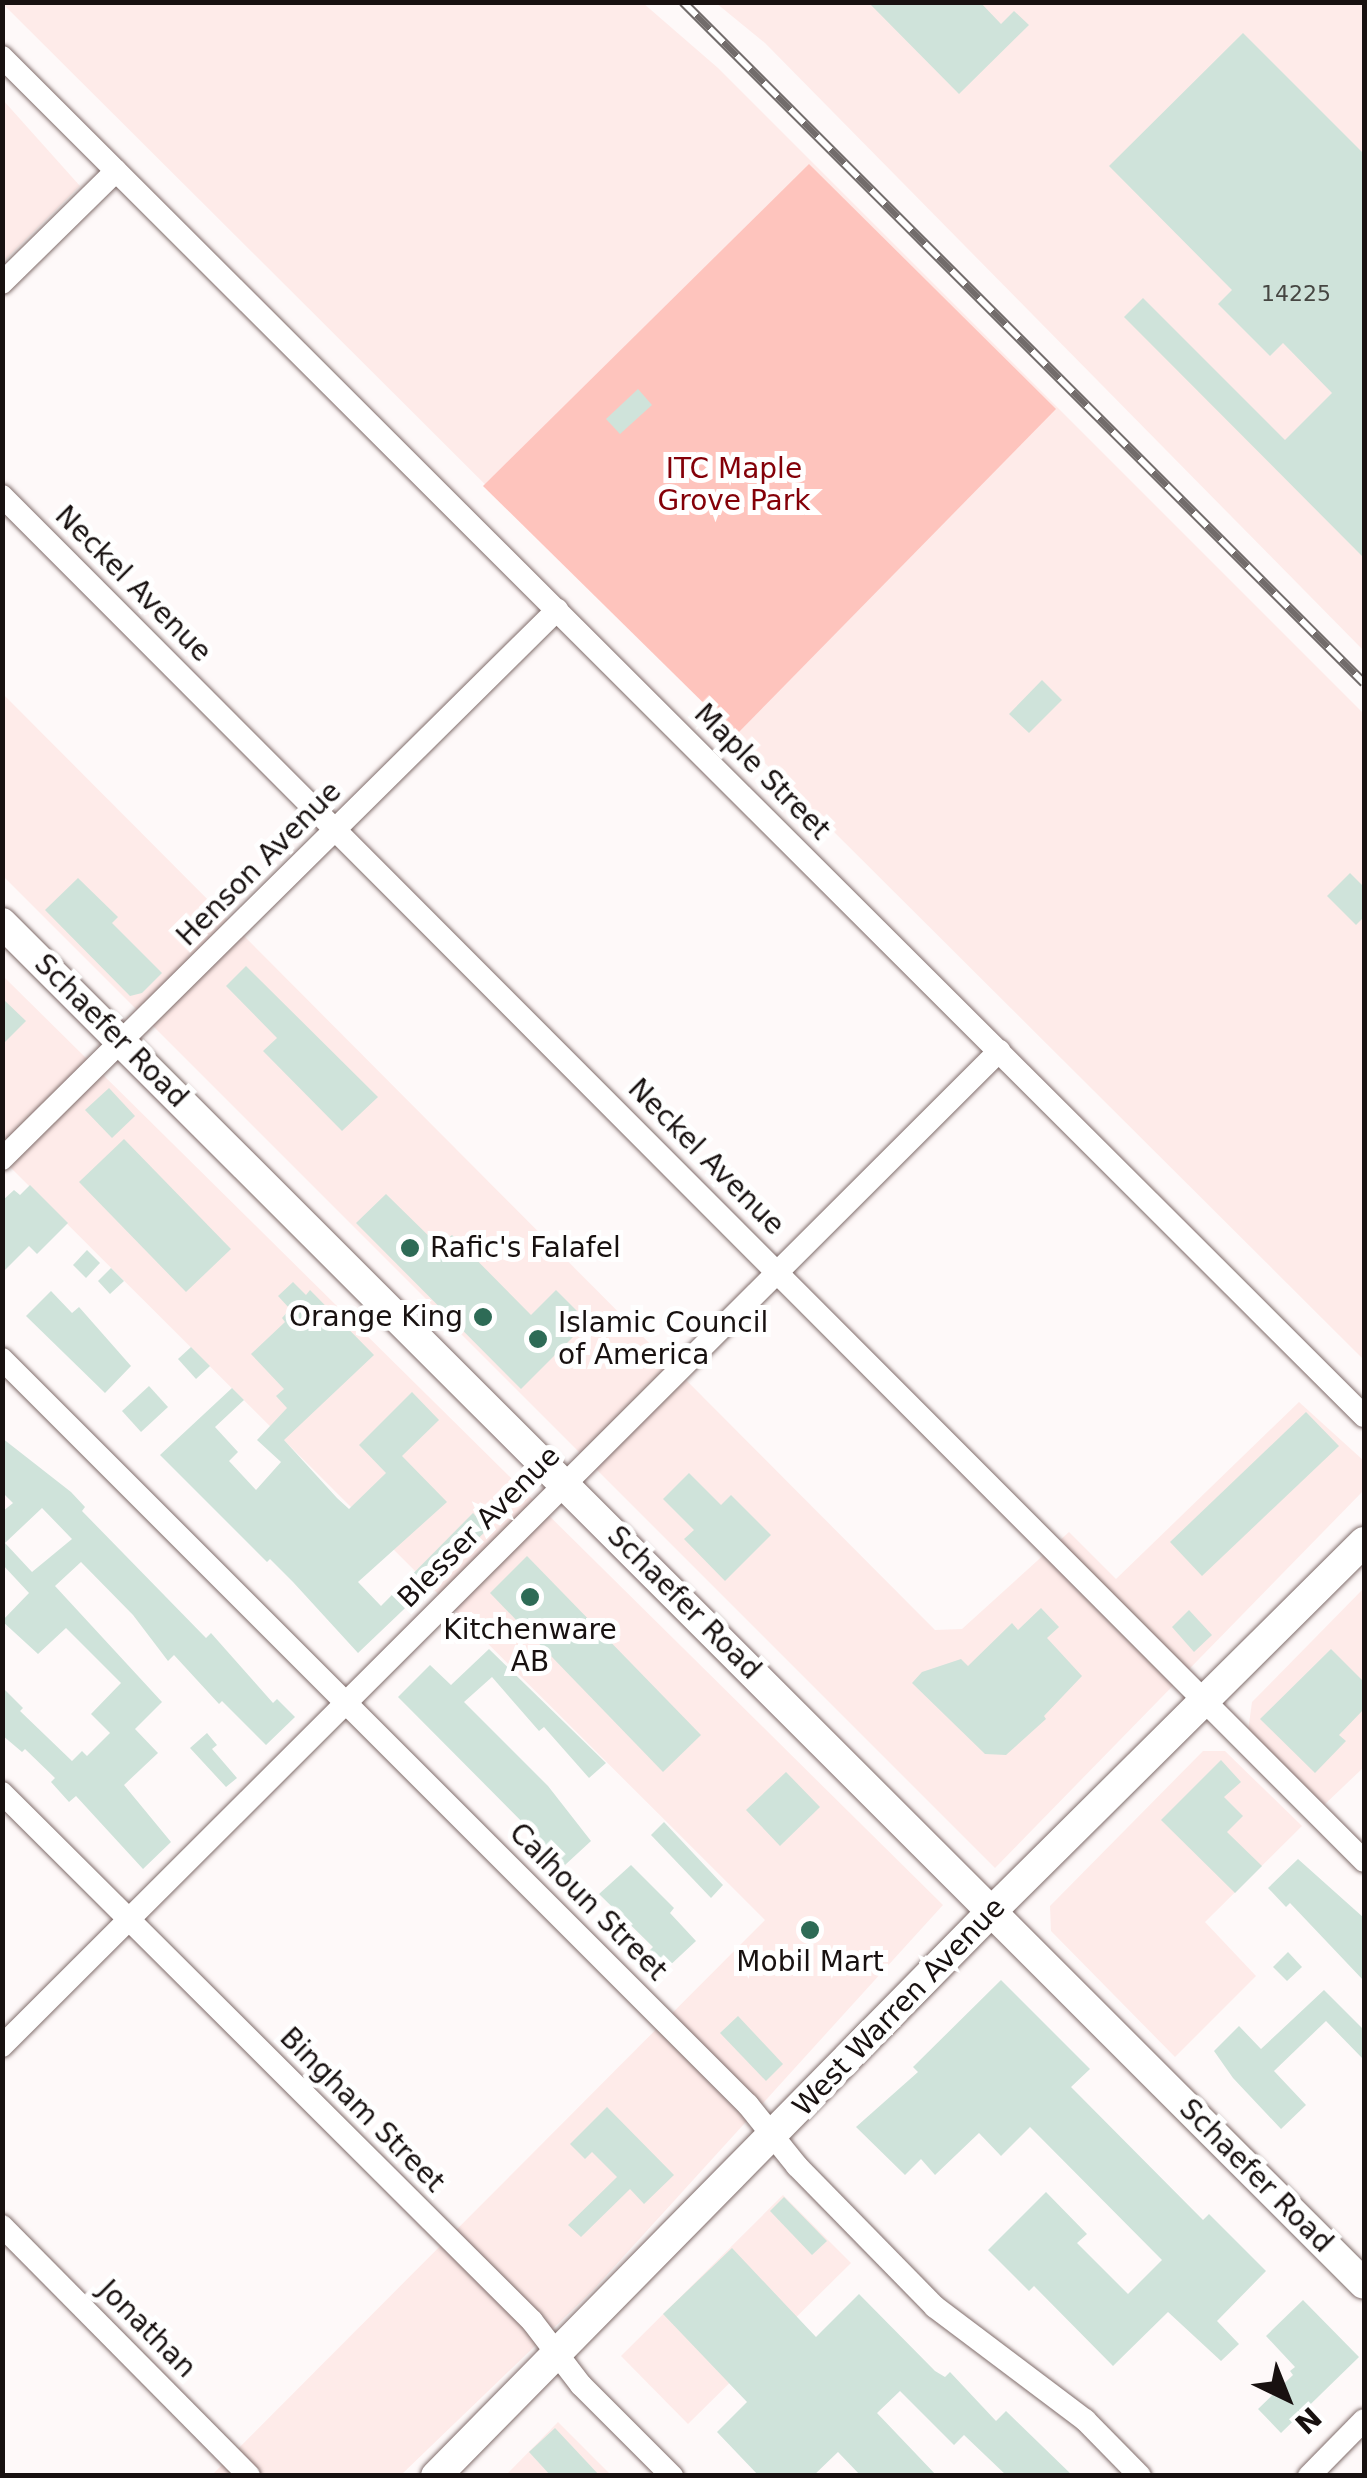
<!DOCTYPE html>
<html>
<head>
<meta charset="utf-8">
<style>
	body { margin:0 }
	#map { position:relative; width:1367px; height:2478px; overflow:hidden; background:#fef9f9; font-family:"DejaVu Sans",sans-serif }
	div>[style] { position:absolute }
	.built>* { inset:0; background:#feebe9 }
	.green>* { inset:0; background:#fec4bd }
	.building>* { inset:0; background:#cfe3da }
	.roads { filter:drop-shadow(0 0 2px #806d6b) drop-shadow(0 0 2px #806d6b) }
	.minor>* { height:22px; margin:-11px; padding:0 11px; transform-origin:11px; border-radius:11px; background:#fff }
	.major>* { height:30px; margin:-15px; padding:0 15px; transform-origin:15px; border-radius:15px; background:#fff }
	.rail>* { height:10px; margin-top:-5px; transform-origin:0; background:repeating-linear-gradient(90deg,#fff 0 19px,#726c6b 0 38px); box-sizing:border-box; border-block:2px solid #726c6b }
	.dots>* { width:28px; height:28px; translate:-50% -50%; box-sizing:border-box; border:5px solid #fff; border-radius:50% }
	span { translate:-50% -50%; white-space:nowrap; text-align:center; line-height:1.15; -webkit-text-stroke:10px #fff; paint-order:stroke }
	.number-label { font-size:22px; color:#464642 }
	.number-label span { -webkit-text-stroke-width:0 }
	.park-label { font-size:28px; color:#840008 }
	.street-label { font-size:28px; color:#181110 }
	.poi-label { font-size:28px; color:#181110 }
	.left { translate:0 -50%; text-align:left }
	.right { translate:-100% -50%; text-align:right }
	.frame { position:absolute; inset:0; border:5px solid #181110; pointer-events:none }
	.north { position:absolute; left:1237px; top:2348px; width:100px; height:100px; -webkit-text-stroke:8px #fff; paint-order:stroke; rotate:137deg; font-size:28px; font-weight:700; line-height:40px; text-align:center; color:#181110 }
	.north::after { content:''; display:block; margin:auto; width:35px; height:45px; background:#181110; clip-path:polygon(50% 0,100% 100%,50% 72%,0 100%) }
</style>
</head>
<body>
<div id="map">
	<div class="built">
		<div style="clip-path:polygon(2px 3px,643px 3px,718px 68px,1364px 714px,1364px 1360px)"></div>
		<div style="clip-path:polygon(716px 3px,1364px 3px,1364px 651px,765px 43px)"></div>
		<div style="clip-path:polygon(3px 100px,80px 186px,3px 262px,2px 262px)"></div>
		<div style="clip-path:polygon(2px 693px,935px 1630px,962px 1629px,1069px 1532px,1116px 1579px,1299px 1402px,1364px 1461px,1364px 1490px,995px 1868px,3px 876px)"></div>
		<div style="clip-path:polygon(2px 975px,943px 1905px,594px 2289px,401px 2475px,212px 2475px,765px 1920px,3px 1160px)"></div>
		<div style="clip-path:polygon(1364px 1588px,1364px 1767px,1323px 1806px,1248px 1731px,1252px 1702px)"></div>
		<div style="clip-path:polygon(1203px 1751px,1225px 1751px,1302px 1826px,1205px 1922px,1256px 1976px,1175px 2057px,1051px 1931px,1050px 1906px)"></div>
		<div style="clip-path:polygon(783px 2195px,851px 2263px,688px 2424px,621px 2356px)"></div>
		<div style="clip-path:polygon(558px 2422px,611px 2475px,505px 2476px)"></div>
	</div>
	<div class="green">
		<div style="clip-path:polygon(809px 164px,1056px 409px,736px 735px,483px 486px)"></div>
	</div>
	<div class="building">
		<div style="clip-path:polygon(868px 2px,980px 2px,1001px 24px,1014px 11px,1029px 25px,959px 94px)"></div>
		<div style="clip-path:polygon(1243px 33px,1364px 154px,1364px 558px,1124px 317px,1143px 298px,1285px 440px,1332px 393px,1283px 343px,1270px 356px,1218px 304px,1232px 290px,1109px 166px)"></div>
		<div style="clip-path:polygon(638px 389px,652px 405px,620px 434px,606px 419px)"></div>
		<div style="clip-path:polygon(1042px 680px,1062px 700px,1029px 733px,1009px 714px)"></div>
		<div style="clip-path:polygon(1350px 873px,1364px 887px,1364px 917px,1356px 925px,1327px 896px)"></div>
		<div style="clip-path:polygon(78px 878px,118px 917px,112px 923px,162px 973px,142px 993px,130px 996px,45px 910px)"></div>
		<div style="clip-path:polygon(246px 966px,378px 1097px,342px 1131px,263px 1051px,277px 1038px,226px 986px)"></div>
		<div style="clip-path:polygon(2px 998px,26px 1021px,2px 1045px)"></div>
		<div style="clip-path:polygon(109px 1088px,135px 1116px,112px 1138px,85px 1110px)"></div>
		<div style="clip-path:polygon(124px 1139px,231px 1249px,186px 1292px,79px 1182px)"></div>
		<div style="clip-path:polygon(30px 1185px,68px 1223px,37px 1254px,29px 1246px,2px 1273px,2px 1201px,14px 1190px,20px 1195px)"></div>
		<div style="clip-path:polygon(386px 1194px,439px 1246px,452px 1235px,531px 1315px,556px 1290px,588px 1322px,521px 1389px,356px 1223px)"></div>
		<div style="clip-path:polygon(87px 1250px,100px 1263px,86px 1278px,73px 1265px)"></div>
		<div style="clip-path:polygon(111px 1268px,124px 1281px,110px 1294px,98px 1281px)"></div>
		<div style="clip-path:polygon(293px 1282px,306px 1295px,310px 1290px,374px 1355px,284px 1440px,337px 1498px,349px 1509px,386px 1473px,359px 1445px,412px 1392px,439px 1420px,402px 1456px,447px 1502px,358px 1582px,381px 1606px,473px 1513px,488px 1529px,358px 1653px,293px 1582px,270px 1559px,267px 1562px,160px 1455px,232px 1388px,244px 1400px,215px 1427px,238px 1452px,229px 1461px,256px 1490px,281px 1462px,257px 1440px,287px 1408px,276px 1396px,284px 1389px,251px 1354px,285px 1322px,282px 1318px,290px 1309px,278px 1296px)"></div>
		<div style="clip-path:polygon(51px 1291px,72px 1313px,79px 1307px,131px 1366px,105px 1393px,26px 1316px)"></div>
		<div style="clip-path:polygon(191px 1347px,210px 1366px,196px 1379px,178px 1359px)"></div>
		<div style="clip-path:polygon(149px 1386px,168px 1407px,141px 1432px,122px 1411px)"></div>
		<div style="clip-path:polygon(1306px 1412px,1339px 1446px,1202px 1576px,1170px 1542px)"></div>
		<div style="clip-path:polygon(evenodd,2px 1438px,71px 1492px,85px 1507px,82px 1511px,206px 1638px,211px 1633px,273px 1703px,277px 1699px,295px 1717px,266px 1745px,222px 1701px,219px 1704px,174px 1655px,168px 1661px,133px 1615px,81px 1562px,55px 1586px,162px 1702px,135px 1729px,158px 1753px,124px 1785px,171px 1842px,143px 1869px,76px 1796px,69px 1802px,51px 1782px,55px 1778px,25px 1749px,22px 1752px,2px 1735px,2px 1687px,23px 1708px,20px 1711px,72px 1761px,82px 1751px,87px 1756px,110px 1733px,91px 1714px,121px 1683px,66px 1628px,38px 1654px,2px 1621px,29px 1593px,2px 1564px,2px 1512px,13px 1503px,2px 1492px,2px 1438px,42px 1508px,72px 1539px,32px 1572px,5px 1543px,42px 1508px)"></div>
		<div style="clip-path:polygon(689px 1473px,721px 1505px,731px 1495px,771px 1535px,725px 1581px,684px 1539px,694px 1530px,663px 1499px)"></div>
		<div style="clip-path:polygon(527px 1556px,701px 1735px,663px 1772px,490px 1593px)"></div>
		<div style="clip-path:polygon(1041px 1608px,1059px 1627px,1047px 1638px,1082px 1676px,1044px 1716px,1046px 1719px,1006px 1755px,985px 1754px,912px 1683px,922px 1672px,961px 1659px,968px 1666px,1012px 1623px,1018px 1630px)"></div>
		<div style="clip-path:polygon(1189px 1610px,1212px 1635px,1194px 1652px,1172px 1627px)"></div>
		<div style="clip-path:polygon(489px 1649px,606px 1763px,589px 1778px,544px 1727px,539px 1731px,492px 1677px,464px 1702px,548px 1786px,591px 1841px,565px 1865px,398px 1697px,430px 1665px,451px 1685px)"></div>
		<div style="clip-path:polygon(1331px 1649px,1364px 1682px,1364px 1709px,1339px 1735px,1346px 1741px,1315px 1773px,1260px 1719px)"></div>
		<div style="clip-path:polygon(207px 1733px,217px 1745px,212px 1749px,237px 1778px,226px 1787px,190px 1748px)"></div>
		<div style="clip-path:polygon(1221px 1760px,1241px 1782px,1224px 1797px,1243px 1816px,1227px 1832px,1262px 1866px,1235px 1893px,1161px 1820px)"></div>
		<div style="clip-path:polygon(786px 1772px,820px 1807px,780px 1846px,746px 1810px)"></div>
		<div style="clip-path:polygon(664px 1822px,723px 1885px,711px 1898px,651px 1835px)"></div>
		<div style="clip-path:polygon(1298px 1859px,1364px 1918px,1364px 1981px,1290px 1903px,1286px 1907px,1268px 1888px)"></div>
		<div style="clip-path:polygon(631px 1865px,674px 1908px,670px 1913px,696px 1941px,666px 1969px,649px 1951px,653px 1947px,599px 1894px)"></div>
		<div style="clip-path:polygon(1288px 1952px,1302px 1967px,1287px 1981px,1273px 1967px)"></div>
		<div style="clip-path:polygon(1001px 1980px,1090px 2069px,1071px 2087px,1203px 2220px,1209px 2214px,1266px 2271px,1217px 2321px,1239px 2344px,1221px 2361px,1168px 2312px,1113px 2366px,1034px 2286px,1029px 2291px,988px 2250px,1046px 2192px,1087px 2234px,1077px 2243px,1128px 2294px,1162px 2260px,1030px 2127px,1001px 2156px,979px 2133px,935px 2175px,921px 2159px,905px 2175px,856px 2127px,918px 2072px,913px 2067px)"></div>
		<div style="clip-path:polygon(1324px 1990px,1364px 2030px,1364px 2060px,1326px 2021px,1274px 2071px,1306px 2105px,1281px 2129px,1233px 2078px,1214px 2051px,1239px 2026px,1261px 2049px)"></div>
		<div style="clip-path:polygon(738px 2016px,783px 2064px,766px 2081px,720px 2033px)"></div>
		<div style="clip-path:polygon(607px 2107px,674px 2175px,644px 2204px,630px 2189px,581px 2237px,568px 2225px,617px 2177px,592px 2152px,585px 2159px,570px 2144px)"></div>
		<div style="clip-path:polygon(784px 2197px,827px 2241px,812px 2255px,770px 2211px)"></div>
		<div style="clip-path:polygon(732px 2248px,816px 2337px,859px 2294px,935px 2371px,945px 2377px,950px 2372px,996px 2421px,1006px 2411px,1073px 2476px,1007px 2476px,964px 2435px,954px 2445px,900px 2391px,877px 2413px,937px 2476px,861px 2476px,838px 2452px,813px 2476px,759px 2476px,717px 2432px,747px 2402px,663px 2314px)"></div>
		<div style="clip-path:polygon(1303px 2300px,1359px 2357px,1281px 2433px,1258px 2409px,1293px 2375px,1290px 2371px,1295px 2367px,1266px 2336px)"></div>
		<div style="clip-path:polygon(555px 2428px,600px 2476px,551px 2476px,529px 2452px)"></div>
	</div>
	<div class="roads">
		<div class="minor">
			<div style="left:2px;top:57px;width:1924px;rotate:44.94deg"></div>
			<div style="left:2px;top:283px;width:160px;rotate:-44.5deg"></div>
			<div style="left:2px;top:496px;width:1928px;rotate:45.06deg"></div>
			<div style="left:2px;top:1159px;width:781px;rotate:-44.69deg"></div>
			<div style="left:2px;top:1359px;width:1055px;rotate:45deg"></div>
			<div style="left:748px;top:2105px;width:78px;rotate:51.2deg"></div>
			<div style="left:797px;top:2166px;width:197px;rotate:45.6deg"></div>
			<div style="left:935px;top:2307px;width:188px;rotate:37deg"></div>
			<div style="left:1085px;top:2420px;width:78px;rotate:45.5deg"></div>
			<div style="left:2px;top:1793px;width:748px;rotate:44.89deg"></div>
			<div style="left:532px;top:2321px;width:81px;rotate:52.6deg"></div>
			<div style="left:581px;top:2385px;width:129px;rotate:45deg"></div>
			<div style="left:2px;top:2046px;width:1409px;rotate:-44.94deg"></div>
			<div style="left:2px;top:2226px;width:351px;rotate:45.3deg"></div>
			<div style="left:1309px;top:2476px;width:78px;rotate:-45.5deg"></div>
		</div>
		<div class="major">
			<div style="left:2px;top:923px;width:1925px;rotate:44.98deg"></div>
			<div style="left:436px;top:2476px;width:793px;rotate:-45.46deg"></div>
			<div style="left:992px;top:1911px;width:524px;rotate:-44.77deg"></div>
		</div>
	</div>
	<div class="rail">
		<div style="left:683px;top:2px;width:963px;rotate:45deg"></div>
	</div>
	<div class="dots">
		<div style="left:410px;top:1248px;background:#2e6b56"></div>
		<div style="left:483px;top:1317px;background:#2e6b56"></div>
		<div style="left:538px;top:1339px;background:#2e6b56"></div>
		<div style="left:530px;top:1597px;background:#2e6b56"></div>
		<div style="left:810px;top:1930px;background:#2e6b56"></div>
	</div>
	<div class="number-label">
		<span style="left:1296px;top:294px">14225</span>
	</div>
	<div class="park-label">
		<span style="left:734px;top:485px">ITC Maple<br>Grove Park</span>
	</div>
	<div class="street-label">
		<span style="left:133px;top:584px;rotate:45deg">Neckel Avenue</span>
		<span style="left:762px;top:772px;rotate:45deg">Maple Street</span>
		<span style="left:259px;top:864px;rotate:-45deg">Henson Avenue</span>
		<span style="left:111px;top:1031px;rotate:45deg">Schaefer Road</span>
		<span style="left:706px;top:1157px;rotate:45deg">Neckel Avenue</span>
		<span style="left:479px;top:1527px;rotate:-45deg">Blesser Avenue</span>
		<span style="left:684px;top:1603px;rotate:45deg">Schaefer Road</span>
		<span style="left:588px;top:1902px;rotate:45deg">Calhoun Street</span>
		<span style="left:899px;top:2007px;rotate:-46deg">West Warren Avenue</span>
		<span style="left:362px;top:2110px;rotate:45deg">Bingham Street</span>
		<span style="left:1256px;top:2176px;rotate:45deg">Schaefer Road</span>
		<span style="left:147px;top:2329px;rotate:45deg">Jonathan</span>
	</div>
	<div class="poi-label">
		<span class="left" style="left:430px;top:1248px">Rafic's Falafel</span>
		<span class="right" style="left:463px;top:1317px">Orange King</span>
		<span class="left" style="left:558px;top:1339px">Islamic Council<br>of America</span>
		<span style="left:530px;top:1646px">Kitchenware<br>AB</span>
		<span style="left:810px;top:1962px">Mobil Mart</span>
	</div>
	<div class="frame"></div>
	<div class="north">N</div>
</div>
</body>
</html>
